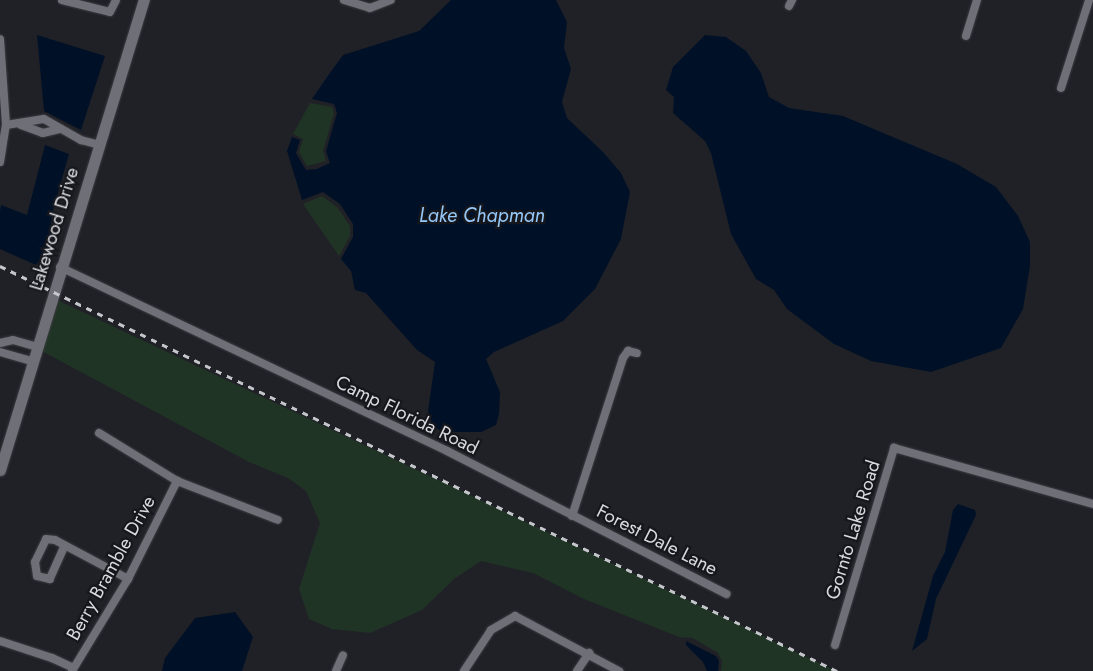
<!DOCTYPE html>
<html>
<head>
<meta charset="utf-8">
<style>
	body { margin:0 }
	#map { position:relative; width:1093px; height:671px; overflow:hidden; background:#202127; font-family:Jost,sans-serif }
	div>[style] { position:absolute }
	.green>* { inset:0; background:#203425 }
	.water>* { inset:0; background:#001127 }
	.roads { filter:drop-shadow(0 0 1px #3b3c41) drop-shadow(0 0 1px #3b3c41) }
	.street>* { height:8px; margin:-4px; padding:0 4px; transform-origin:4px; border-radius:4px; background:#6e6f77 }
	.secondary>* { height:11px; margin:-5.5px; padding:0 5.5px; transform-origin:5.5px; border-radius:5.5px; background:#6e6f77 }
	.rail>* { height:2.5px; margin-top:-1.25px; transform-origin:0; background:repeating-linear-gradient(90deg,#c5c6cb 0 6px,transparent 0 12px) }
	span { translate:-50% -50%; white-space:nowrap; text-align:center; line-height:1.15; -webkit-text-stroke:4.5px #16171d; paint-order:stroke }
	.street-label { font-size:19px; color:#d8d9de }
	.water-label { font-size:20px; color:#95c8f8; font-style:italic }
</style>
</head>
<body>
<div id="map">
	<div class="green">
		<div style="clip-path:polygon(310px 103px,332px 107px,334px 113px,323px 151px,326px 161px,307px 166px,299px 152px,303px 139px,293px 134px)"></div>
		<div style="clip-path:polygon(322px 196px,337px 207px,350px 226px,350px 236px,339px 256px,303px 204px)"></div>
		<div style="clip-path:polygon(55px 299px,474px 497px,836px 671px,721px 671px,722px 661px,718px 653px,693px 638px,679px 637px,584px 599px,533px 573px,481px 561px,454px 579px,422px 610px,370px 633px,332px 629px,309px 619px,299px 589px,320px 523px,306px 491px,288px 478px,249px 462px,40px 350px)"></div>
	</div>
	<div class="water">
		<div style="clip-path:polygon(451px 0,556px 0,567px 22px,564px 48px,571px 69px,562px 102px,567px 118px,603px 152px,621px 173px,630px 192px,621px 239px,595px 289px,563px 321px,494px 352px,486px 359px,500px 392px,499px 414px,496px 425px,481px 432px,443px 432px,433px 426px,428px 411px,435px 362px,417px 350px,366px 293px,355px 290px,351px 271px,341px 259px,353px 237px,353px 224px,340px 204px,323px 192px,302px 200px,287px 151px,292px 137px,300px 140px,296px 153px,306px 170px,317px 169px,330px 163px,326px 151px,337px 113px,334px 104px,312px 99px,327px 77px,343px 55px,419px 31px)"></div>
		<div style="clip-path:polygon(37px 35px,105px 56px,81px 130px,44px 111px)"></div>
		<div style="clip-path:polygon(705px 35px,726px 37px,746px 51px,761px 73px,769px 97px,789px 108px,843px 116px,957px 164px,996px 187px,1018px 216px,1030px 242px,1030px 266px,1023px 309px,1001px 348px,931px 372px,871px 361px,834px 344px,787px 309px,774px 290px,756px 279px,731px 234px,711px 153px,705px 141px,673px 113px,674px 97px,666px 90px,673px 67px)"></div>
		<div style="clip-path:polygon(45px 145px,69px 154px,52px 214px,48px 250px,36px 265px,0 249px,0 211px,1px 205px,27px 215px)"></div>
		<div style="clip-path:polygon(958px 504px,975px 510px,976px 515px,936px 599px,927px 639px,912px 651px,933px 576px,945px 552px,953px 510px)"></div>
		<div style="clip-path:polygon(235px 612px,253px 637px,242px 671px,162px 671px,165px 658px,195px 618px)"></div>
		<div style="clip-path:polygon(686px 641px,716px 656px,719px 661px,718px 671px,707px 671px,703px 662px,686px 645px)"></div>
	</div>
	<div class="roads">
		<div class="street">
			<div style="left:62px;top:0;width:49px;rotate:14deg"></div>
			<div style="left:110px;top:12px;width:13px;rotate:-63deg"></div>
			<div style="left:344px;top:0;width:27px;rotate:17deg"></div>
			<div style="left:370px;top:8px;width:22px;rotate:-21deg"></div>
			<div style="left:789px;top:6px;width:7px;rotate:-63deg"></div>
			<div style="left:966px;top:36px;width:38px;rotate:-73deg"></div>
			<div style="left:1061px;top:88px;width:92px;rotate:-72.3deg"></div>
			<div style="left:6px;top:125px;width:38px;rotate:-9deg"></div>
			<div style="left:44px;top:119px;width:43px;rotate:29.6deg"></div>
			<div style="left:81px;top:140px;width:20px;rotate:15deg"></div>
			<div style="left:21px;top:125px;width:23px;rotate:20deg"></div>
			<div style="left:43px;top:133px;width:18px;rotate:-13deg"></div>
			<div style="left:0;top:162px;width:37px;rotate:-81deg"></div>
			<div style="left:6px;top:125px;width:86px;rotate:-94deg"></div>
			<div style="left:60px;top:267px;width:429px;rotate:25.4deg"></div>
			<div style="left:447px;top:451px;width:314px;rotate:27.1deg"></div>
			<div style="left:0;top:343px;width:13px;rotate:-13deg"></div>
			<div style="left:13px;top:340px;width:25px;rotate:16deg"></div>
			<div style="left:0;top:352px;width:33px;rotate:16deg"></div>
			<div style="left:99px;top:433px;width:92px;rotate:31.6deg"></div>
			<div style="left:177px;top:481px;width:108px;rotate:21.1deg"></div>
			<div style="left:572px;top:516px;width:166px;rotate:-72.1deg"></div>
			<div style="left:623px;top:358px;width:9px;rotate:-54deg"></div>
			<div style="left:628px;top:351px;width:9px;rotate:13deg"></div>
			<div style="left:64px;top:547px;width:35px;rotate:114deg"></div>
			<div style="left:50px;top:579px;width:13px;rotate:-167deg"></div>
			<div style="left:37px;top:576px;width:14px;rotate:-98deg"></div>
			<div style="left:35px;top:562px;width:25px;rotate:-64deg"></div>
			<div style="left:46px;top:539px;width:9px;rotate:6deg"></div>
			<div style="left:55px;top:540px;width:83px;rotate:28.1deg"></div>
			<div style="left:0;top:641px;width:55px;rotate:18.1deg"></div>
			<div style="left:52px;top:658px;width:23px;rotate:25deg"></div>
			<div style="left:835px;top:645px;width:206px;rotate:-73.3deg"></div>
			<div style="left:894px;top:448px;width:207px;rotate:15.7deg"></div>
			<div style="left:72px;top:671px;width:108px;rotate:-58.7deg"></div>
			<div style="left:128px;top:579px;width:110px;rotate:-63.4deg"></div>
			<div style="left:336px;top:671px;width:17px;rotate:-66deg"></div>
			<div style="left:464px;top:671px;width:49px;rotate:-56.6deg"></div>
			<div style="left:491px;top:630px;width:28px;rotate:-30deg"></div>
			<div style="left:515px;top:616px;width:118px;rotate:27.9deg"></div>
			<div style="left:577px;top:671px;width:22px;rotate:-56deg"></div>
		</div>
		<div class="secondary">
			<div style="left:0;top:470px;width:492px;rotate:-73deg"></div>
		</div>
	</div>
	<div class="rail">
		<div style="left:0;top:266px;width:930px;rotate:25.82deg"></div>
	</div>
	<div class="street-label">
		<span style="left:54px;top:229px;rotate:-73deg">Lakewood Drive</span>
		<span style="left:407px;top:415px;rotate:26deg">Camp Florida Road</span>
		<span style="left:853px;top:530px;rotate:-73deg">Gornto Lake Road</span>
		<span style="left:657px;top:540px;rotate:27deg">Forest Dale Lane</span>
		<span style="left:111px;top:568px;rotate:-61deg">Berry Bramble Drive</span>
	</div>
	<div class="water-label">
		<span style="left:482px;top:215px">Lake Chapman</span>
	</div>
</div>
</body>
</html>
